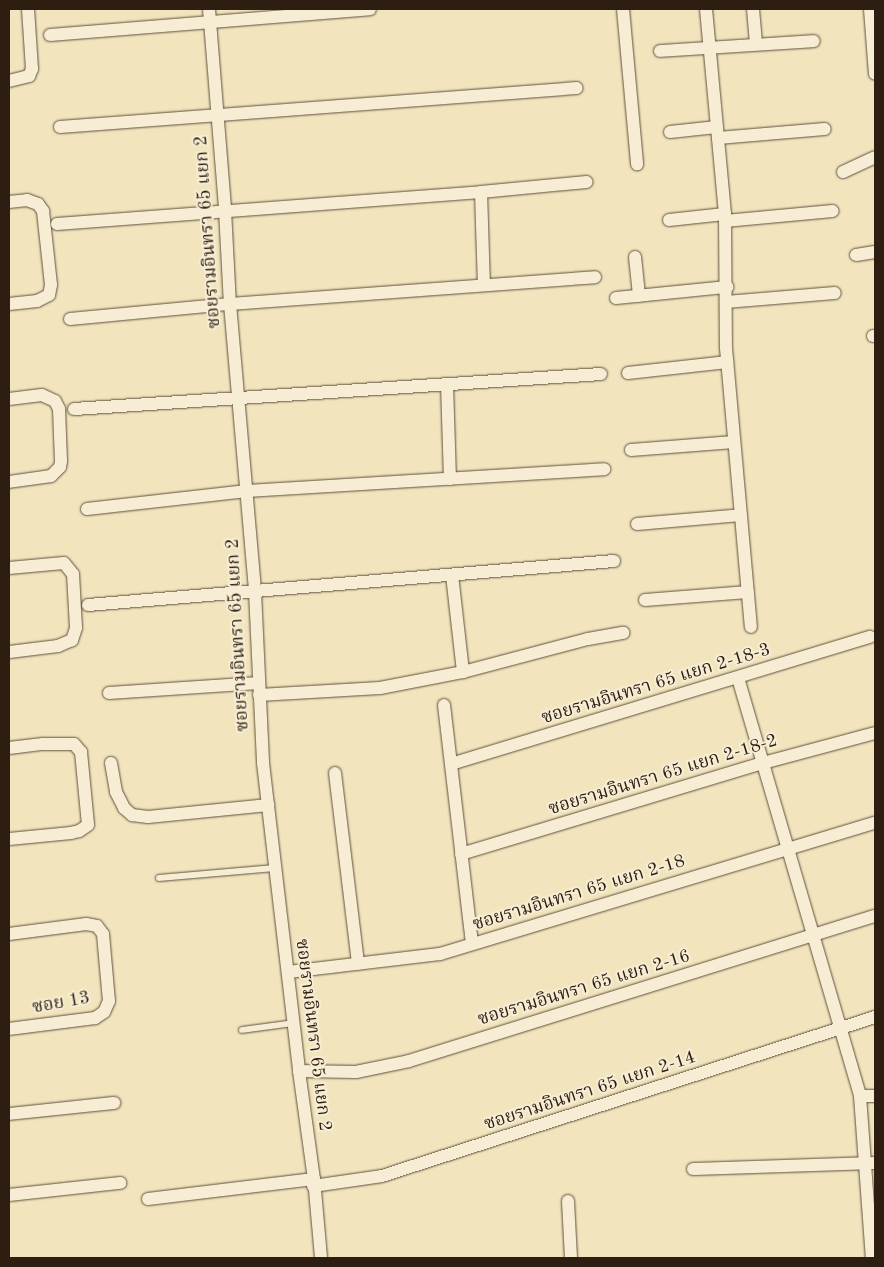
<!DOCTYPE html>
<html>
<head>
<meta charset="utf-8">
<style>
	body { margin:0 }
	#map { position:relative; width:884px; height:1267px; overflow:hidden; background:#f2e4bd; font-family:"Old Standard TT","Noto Serif Thai",serif }
	div>[style] { position:absolute }
	.roads { filter:drop-shadow(0 0 1px #5e503c) drop-shadow(0 0 1px #5e503c) }
	.lane>* { height:6px; margin:-3px; padding:0 3px; transform-origin:3px; border-radius:3px; background:#f7edd4 }
	.street>* { height:12px; margin:-6px; padding:0 6px; transform-origin:6px; border-radius:6px; background:#f7edd4 }
	span { translate:-50% -50%; white-space:nowrap; text-align:center; line-height:1.15; -webkit-text-stroke:4px #f7edd4; paint-order:stroke }
	.street-label { font-size:18px; color:#2d1e11 }
	.frame { position:absolute; inset:0; border:10px solid #2d1e11; pointer-events:none }
</style>
</head>
<body>
<div id="map">
	<div class="roads">
		<div class="lane">
			<div style="left:159px;top:878px;width:116px;rotate:-4.9deg"></div>
			<div style="left:242px;top:1030px;width:52px;rotate:-7.7deg"></div>
		</div>
		<div class="street">
			<div style="left:209px;top:9px;width:202px;rotate:85.4deg"></div>
			<div style="left:225px;top:210px;width:94px;rotate:87deg"></div>
			<div style="left:230px;top:304px;width:289px;rotate:85deg"></div>
			<div style="left:255px;top:592px;width:171px;rotate:87.3deg"></div>
			<div style="left:263px;top:763px;width:310px;rotate:83.3deg"></div>
			<div style="left:299px;top:1071px;width:109px;rotate:82.1deg"></div>
			<div style="left:314px;top:1179px;width:79px;rotate:84.9deg"></div>
			<div style="left:623px;top:9px;width:156px;rotate:84.8deg"></div>
			<div style="left:706px;top:9px;width:206px;rotate:84.7deg"></div>
			<div style="left:725px;top:214px;width:134px;rotate:89.6deg"></div>
			<div style="left:726px;top:348px;width:280px;rotate:84.9deg"></div>
			<div style="left:753px;top:9px;width:35px;rotate:85deg"></div>
			<div style="left:870px;top:9px;width:65px;rotate:85.6deg"></div>
			<div style="left:50px;top:35px;width:321px;rotate:-4.6deg"></div>
			<div style="left:660px;top:51px;width:154px;rotate:-3.7deg"></div>
			<div style="left:9px;top:81px;width:21px;rotate:-14deg"></div>
			<div style="left:29px;top:76px;width:8px;rotate:-67deg"></div>
			<div style="left:32px;top:69px;width:60px;rotate:-93.8deg"></div>
			<div style="left:60px;top:127px;width:518px;rotate:-4.31deg"></div>
			<div style="left:670px;top:132px;width:47px;rotate:-6.1deg"></div>
			<div style="left:718px;top:138px;width:107px;rotate:-4.8deg"></div>
			<div style="left:843px;top:172px;width:35px;rotate:-25deg"></div>
			<div style="left:481px;top:192px;width:93px;rotate:88.2deg"></div>
			<div style="left:9px;top:202px;width:18px;rotate:-6deg"></div>
			<div style="left:27px;top:200px;width:12px;rotate:20deg"></div>
			<div style="left:38px;top:204px;width:9px;rotate:54deg"></div>
			<div style="left:43px;top:211px;width:74px;rotate:83.8deg"></div>
			<div style="left:51px;top:285px;width:10px;rotate:101deg"></div>
			<div style="left:49px;top:295px;width:13px;rotate:153deg"></div>
			<div style="left:37px;top:301px;width:28px;rotate:174deg"></div>
			<div style="left:669px;top:220px;width:56px;rotate:-6.1deg"></div>
			<div style="left:725px;top:221px;width:108px;rotate:-5.3deg"></div>
			<div style="left:57px;top:224px;width:425px;rotate:-4.3deg"></div>
			<div style="left:481px;top:192px;width:106px;rotate:-5.4deg"></div>
			<div style="left:856px;top:255px;width:19px;rotate:-9deg"></div>
			<div style="left:635px;top:257px;width:39px;rotate:84deg"></div>
			<div style="left:616px;top:298px;width:112px;rotate:-5.7deg"></div>
			<div style="left:726px;top:302px;width:109px;rotate:-4.7deg"></div>
			<div style="left:70px;top:319px;width:161px;rotate:-5.4deg"></div>
			<div style="left:230px;top:304px;width:366px;rotate:-4.2deg"></div>
			<div style="left:873px;top:336px;width:2px"></div>
			<div style="left:628px;top:373px;width:100px;rotate:-6.3deg"></div>
			<div style="left:447px;top:384px;width:95px;rotate:88.2deg"></div>
			<div style="left:9px;top:399px;width:33px;rotate:-7deg"></div>
			<div style="left:42px;top:395px;width:14px;rotate:25deg"></div>
			<div style="left:55px;top:401px;width:9px;rotate:63deg"></div>
			<div style="left:59px;top:409px;width:52px;rotate:87.8deg"></div>
			<div style="left:61px;top:461px;width:6px;rotate:99deg"></div>
			<div style="left:60px;top:467px;width:13px;rotate:135deg"></div>
			<div style="left:51px;top:476px;width:42px;rotate:171.9deg"></div>
			<div style="left:74px;top:409px;width:528px;rotate:-3.8deg"></div>
			<div style="left:631px;top:450px;width:103px;rotate:-4.4deg"></div>
			<div style="left:87px;top:509px;width:161px;rotate:-6.4deg"></div>
			<div style="left:247px;top:491px;width:358px;rotate:-3.5deg"></div>
			<div style="left:637px;top:524px;width:104px;rotate:-4.9deg"></div>
			<div style="left:9px;top:568px;width:55px;rotate:-5.2deg"></div>
			<div style="left:64px;top:563px;width:14px;rotate:51deg"></div>
			<div style="left:73px;top:574px;width:54px;rotate:86.8deg"></div>
			<div style="left:76px;top:628px;width:13px;rotate:108deg"></div>
			<div style="left:72px;top:640px;width:15px;rotate:157deg"></div>
			<div style="left:58px;top:646px;width:49px;rotate:173deg"></div>
			<div style="left:452px;top:575px;width:98px;rotate:83.5deg"></div>
			<div style="left:645px;top:600px;width:103px;rotate:-4.4deg"></div>
			<div style="left:88px;top:605px;width:528px;rotate:-4.78deg"></div>
			<div style="left:738px;top:678px;width:435px;rotate:73.7deg"></div>
			<div style="left:860px;top:1096px;width:162px;rotate:85.8deg"></div>
			<div style="left:109px;top:693px;width:150px;rotate:-3.8deg"></div>
			<div style="left:259px;top:695px;width:121px;rotate:-3.3deg"></div>
			<div style="left:380px;top:688px;width:85px;rotate:-10.9deg"></div>
			<div style="left:463px;top:672px;width:129px;rotate:-14.8deg"></div>
			<div style="left:588px;top:639px;width:36px;rotate:-10deg"></div>
			<div style="left:444px;top:705px;width:240px;rotate:83.3deg"></div>
			<div style="left:9px;top:748px;width:34px;rotate:-7deg"></div>
			<div style="left:43px;top:744px;width:31px"></div>
			<div style="left:74px;top:744px;width:11px;rotate:49deg"></div>
			<div style="left:81px;top:752px;width:73px;rotate:84.5deg"></div>
			<div style="left:88px;top:825px;width:11px;rotate:146deg"></div>
			<div style="left:79px;top:831px;width:8px;rotate:166deg"></div>
			<div style="left:71px;top:833px;width:62px;rotate:174.5deg"></div>
			<div style="left:111px;top:763px;width:29px;rotate:80deg"></div>
			<div style="left:116px;top:792px;width:18px;rotate:63deg"></div>
			<div style="left:124px;top:808px;width:11px;rotate:41deg"></div>
			<div style="left:132px;top:815px;width:16px;rotate:7deg"></div>
			<div style="left:148px;top:817px;width:121px;rotate:-5.7deg"></div>
			<div style="left:451px;top:764px;width:438px;rotate:-16.9deg"></div>
			<div style="left:335px;top:773px;width:192px;rotate:83.1deg"></div>
			<div style="left:461px;top:854px;width:315px;rotate:-16.8deg"></div>
			<div style="left:763px;top:763px;width:116px;rotate:-15deg"></div>
			<div style="left:9px;top:934px;width:78px;rotate:-7.4deg"></div>
			<div style="left:86px;top:924px;width:11px;rotate:10deg"></div>
			<div style="left:97px;top:926px;width:10px;rotate:53deg"></div>
			<div style="left:103px;top:934px;width:67px;rotate:84.9deg"></div>
			<div style="left:109px;top:1001px;width:12px;rotate:114deg"></div>
			<div style="left:104px;top:1012px;width:11px;rotate:146deg"></div>
			<div style="left:95px;top:1018px;width:87px;rotate:172.7deg"></div>
			<div style="left:288px;top:972px;width:153px;rotate:-6.8deg"></div>
			<div style="left:440px;top:954px;width:454px;rotate:-16.8deg"></div>
			<div style="left:299px;top:1071px;width:57px;rotate:1deg"></div>
			<div style="left:356px;top:1072px;width:54px;rotate:-11.7deg"></div>
			<div style="left:409px;top:1061px;width:488px;rotate:-17.3deg"></div>
			<div style="left:860px;top:1096px;width:15px"></div>
			<div style="left:9px;top:1114px;width:106px;rotate:-6deg"></div>
			<div style="left:693px;top:1169px;width:182px;rotate:-1.9deg"></div>
			<div style="left:313px;top:1186px;width:70px;rotate:-8.2deg"></div>
			<div style="left:382px;top:1176px;width:518px;rotate:-17.88deg"></div>
			<div style="left:9px;top:1195px;width:112px;rotate:-6.2deg"></div>
			<div style="left:148px;top:1199px;width:167px;rotate:-6.9deg"></div>
			<div style="left:568px;top:1201px;width:57px;rotate:87deg"></div>
		</div>
	</div>
	<div class="street-label">
		<span style="left:208px;top:232px;rotate:-94deg">ซอยรามอินทรา 65 แยก 2</span>
		<span style="left:238px;top:635px;rotate:-93deg">ซอยรามอินทรา 65 แยก 2</span>
		<span style="left:656px;top:684px;rotate:-17deg">ซอยรามอินทรา 65 แยก 2-18-3</span>
		<span style="left:663px;top:775px;rotate:-17deg">ซอยรามอินทรา 65 แยก 2-18-2</span>
		<span style="left:579px;top:893px;rotate:-17deg">ซอยรามอินทรา 65 แยก 2-18</span>
		<span style="left:584px;top:988px;rotate:-17deg">ซอยรามอินทรา 65 แยก 2-16</span>
		<span style="left:61px;top:1003px;rotate:-10deg">ซอย 13</span>
		<span style="left:313px;top:1035px;rotate:83deg">ซอยรามอินทรา 65 แยก 2</span>
		<span style="left:590px;top:1091px;rotate:-18deg">ซอยรามอินทรา 65 แยก 2-14</span>
	</div>
	<div class="frame"></div>
</div>
</body>
</html>
